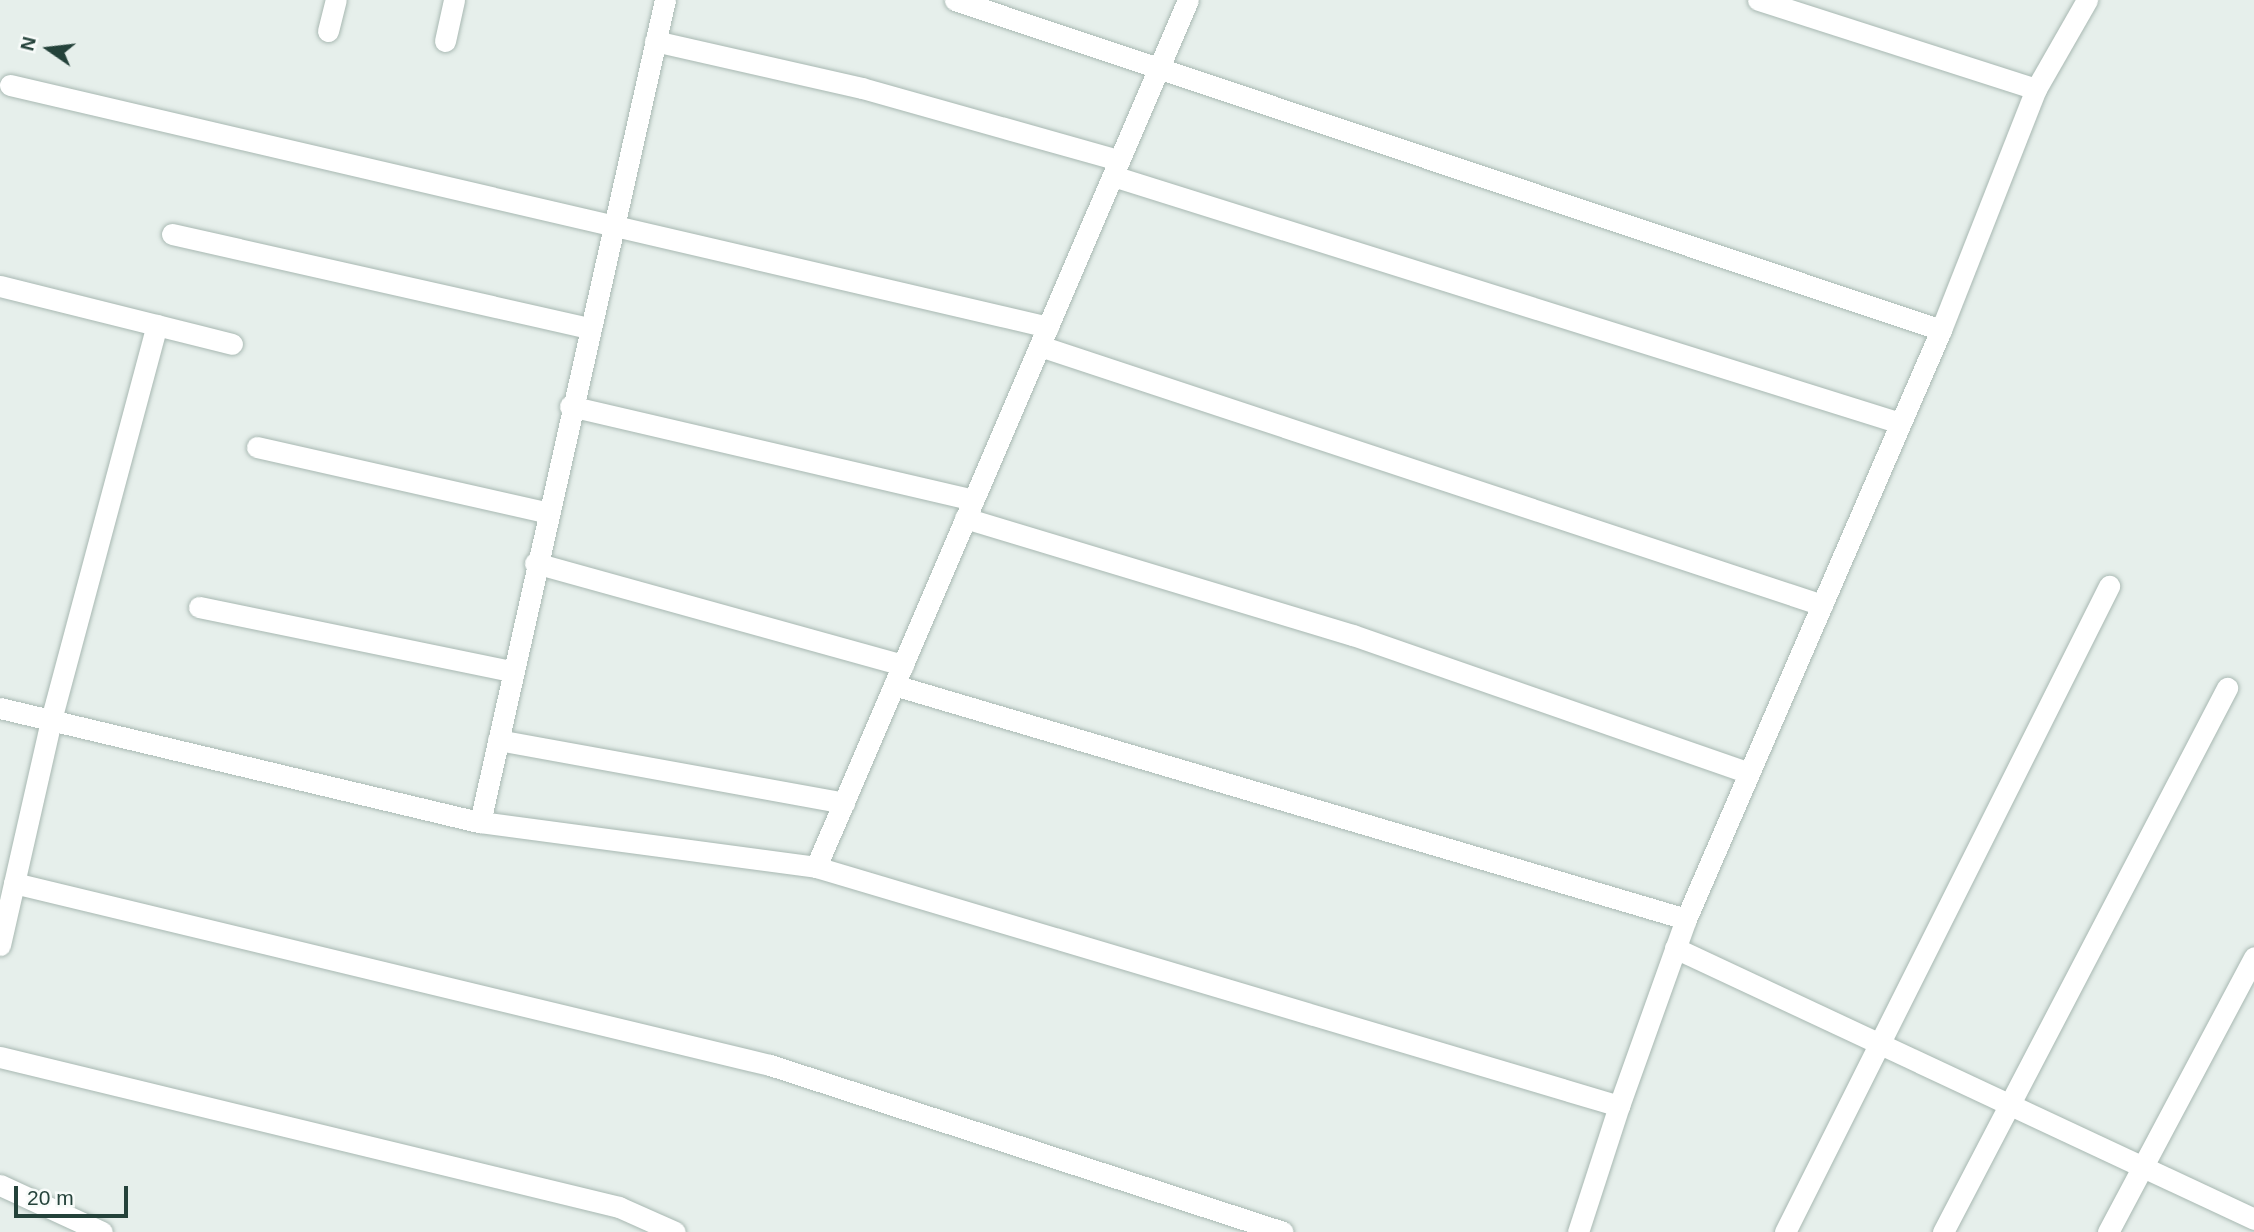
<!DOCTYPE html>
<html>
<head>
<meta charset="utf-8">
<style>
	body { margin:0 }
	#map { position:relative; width:2254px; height:1232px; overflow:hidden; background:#e6efeb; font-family:Helvetica,sans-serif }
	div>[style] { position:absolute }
	.roads { filter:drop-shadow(0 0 2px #a8b8b2) drop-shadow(0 0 2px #a8b8b2) }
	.minor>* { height:21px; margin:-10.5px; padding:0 10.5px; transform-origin:10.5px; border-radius:10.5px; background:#fff }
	span { translate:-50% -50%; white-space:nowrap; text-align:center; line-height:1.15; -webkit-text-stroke:7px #f7fbf9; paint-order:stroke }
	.north { position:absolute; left:14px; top:14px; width:70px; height:70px; -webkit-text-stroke:5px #f7fbf9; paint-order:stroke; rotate:284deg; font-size:19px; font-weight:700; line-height:28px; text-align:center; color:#24423a }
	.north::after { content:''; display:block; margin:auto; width:24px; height:32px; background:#24423a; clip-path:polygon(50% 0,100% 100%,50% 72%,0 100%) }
	.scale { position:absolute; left:14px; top:1186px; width:114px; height:32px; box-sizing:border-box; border:4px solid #24423a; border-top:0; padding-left:9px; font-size:21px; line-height:24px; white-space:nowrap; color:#24423a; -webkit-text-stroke:5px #f7fbf9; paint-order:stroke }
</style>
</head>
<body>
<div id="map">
	<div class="roads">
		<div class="minor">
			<div style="left:955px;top:0;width:1040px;rotate:18.5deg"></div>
			<div style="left:328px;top:31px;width:32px;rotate:-76deg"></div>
			<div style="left:445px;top:41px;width:42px;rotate:-77.6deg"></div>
			<div style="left:655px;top:41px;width:212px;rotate:12.8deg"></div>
			<div style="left:862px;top:88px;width:267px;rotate:15.7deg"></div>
			<div style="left:10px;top:85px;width:1066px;rotate:13.12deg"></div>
			<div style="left:2036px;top:89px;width:103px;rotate:-60.2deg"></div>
			<div style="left:1113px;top:176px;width:825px;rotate:17.42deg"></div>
			<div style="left:172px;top:234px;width:426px;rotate:12.7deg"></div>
			<div style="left:0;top:286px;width:239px;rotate:14deg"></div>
			<div style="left:1040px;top:346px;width:824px;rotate:18.32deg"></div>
			<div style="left:570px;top:406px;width:414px;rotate:13.1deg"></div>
			<div style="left:257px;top:447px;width:296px;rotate:12.7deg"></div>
			<div style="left:965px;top:518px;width:405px;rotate:16.8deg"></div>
			<div style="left:1353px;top:635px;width:419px;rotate:19.2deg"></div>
			<div style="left:535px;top:563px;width:382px;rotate:15.5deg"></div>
			<div style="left:199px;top:607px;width:319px;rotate:11.6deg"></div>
			<div style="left:894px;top:685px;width:826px;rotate:16.46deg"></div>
			<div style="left:0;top:708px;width:493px;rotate:13.4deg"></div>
			<div style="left:480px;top:822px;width:843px;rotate:-77.32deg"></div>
			<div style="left:498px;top:740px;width:352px;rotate:10.3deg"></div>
			<div style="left:480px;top:822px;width:339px;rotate:7.6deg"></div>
			<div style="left:816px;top:867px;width:838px;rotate:16.57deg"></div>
			<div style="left:1619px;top:1106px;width:199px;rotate:-70.3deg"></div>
			<div style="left:1686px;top:919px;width:642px;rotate:-66.59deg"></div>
			<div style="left:1941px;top:330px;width:259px;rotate:-68.5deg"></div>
			<div style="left:2036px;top:89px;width:292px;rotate:-162.2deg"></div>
			<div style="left:816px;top:867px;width:943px;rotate:-66.78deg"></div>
			<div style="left:14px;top:883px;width:778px;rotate:13.54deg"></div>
			<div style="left:770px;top:1065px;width:539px;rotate:18.03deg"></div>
			<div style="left:0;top:945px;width:231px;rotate:-77.2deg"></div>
			<div style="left:51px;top:720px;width:409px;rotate:-75deg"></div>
			<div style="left:1675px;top:948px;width:639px;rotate:25.08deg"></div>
			<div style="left:0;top:1057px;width:637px;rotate:13.62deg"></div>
			<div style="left:619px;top:1207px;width:61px;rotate:24.1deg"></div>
			<div style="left:0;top:1185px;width:112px;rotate:24.7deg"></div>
			<div style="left:1578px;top:1232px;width:133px;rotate:-72deg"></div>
			<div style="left:1785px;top:1232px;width:723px;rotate:-63.36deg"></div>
			<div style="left:1943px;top:1232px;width:614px;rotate:-62.43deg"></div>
			<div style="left:2108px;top:1232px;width:311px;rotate:-62deg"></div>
		</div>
	</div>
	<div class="north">N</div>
	<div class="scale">20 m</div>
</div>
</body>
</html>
